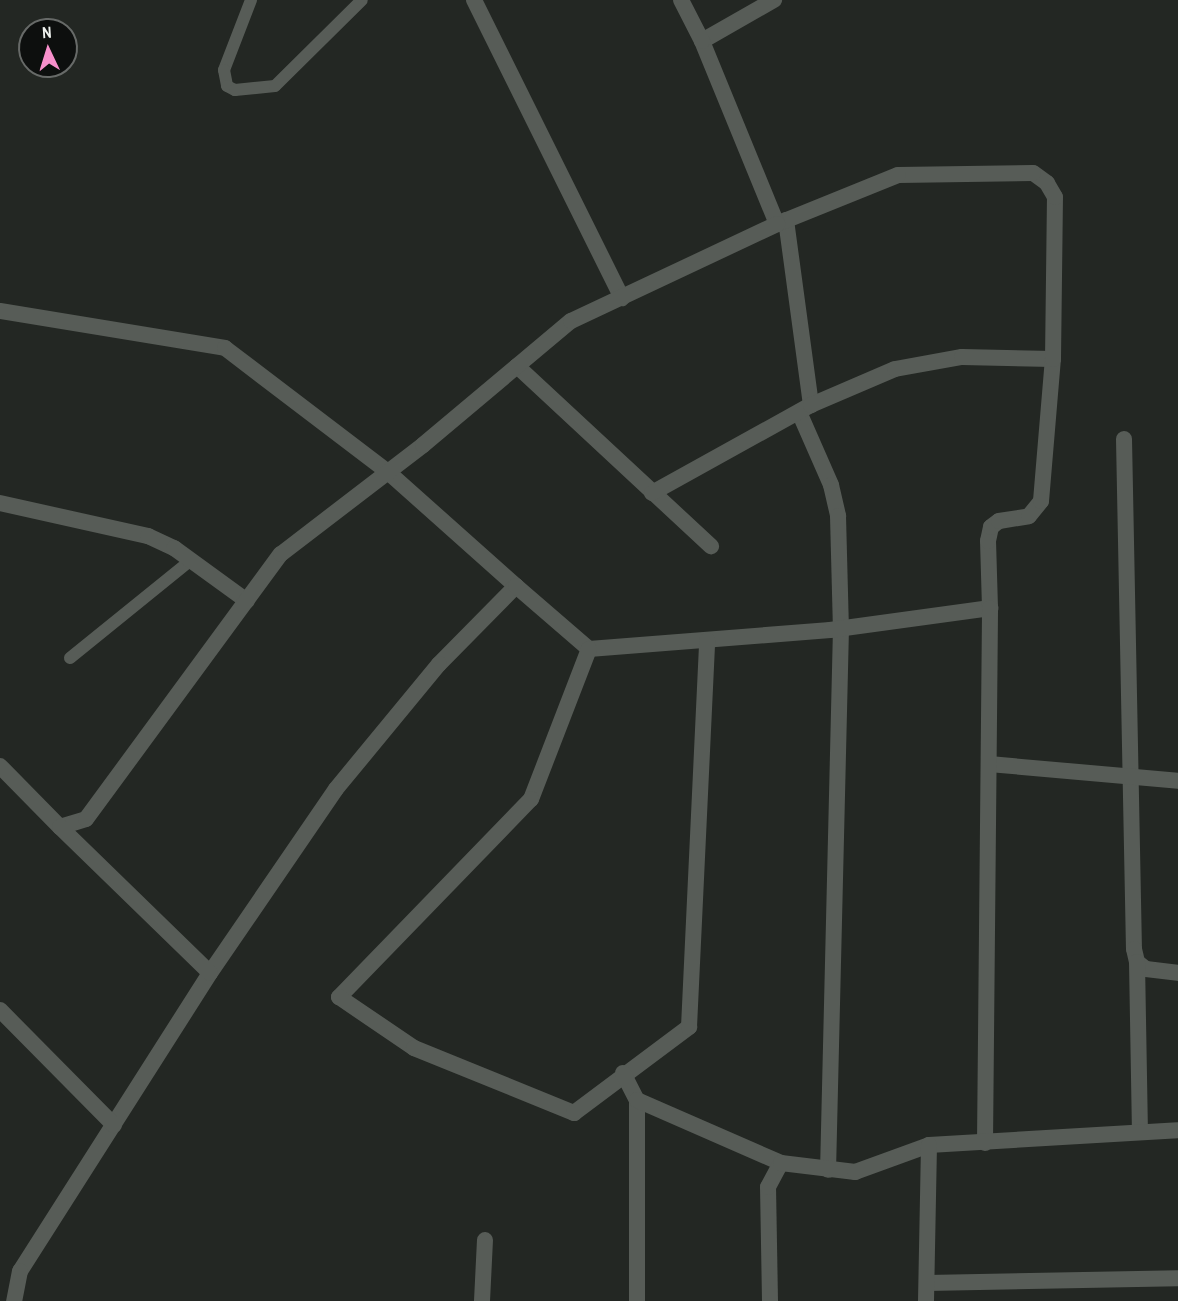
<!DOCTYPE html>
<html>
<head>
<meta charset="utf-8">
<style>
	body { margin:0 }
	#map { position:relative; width:1178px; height:1301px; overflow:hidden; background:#232723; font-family:"Archivo Narrow",sans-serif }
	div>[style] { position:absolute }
	.service>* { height:12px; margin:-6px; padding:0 6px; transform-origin:6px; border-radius:6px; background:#575c57 }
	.minor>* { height:16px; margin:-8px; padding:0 8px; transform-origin:8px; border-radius:8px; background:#575c57 }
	span { translate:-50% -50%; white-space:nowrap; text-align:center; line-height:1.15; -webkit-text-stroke:6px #0d0f0e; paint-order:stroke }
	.north { position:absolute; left:18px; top:18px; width:60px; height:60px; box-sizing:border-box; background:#0d0f0e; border:2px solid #676a68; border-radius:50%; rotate:356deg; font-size:16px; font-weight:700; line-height:24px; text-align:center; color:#eff2ef }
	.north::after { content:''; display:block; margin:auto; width:21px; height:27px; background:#f890cc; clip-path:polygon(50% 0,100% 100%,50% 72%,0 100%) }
</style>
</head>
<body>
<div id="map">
	<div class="service">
		<div style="left:251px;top:0;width:75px;rotate:111.1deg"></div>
		<div style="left:224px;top:70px;width:16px;rotate:79deg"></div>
		<div style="left:227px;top:86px;width:9px;rotate:27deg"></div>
		<div style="left:235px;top:90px;width:40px;rotate:-5.7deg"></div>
		<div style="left:275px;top:86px;width:122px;rotate:-44.7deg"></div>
		<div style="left:70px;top:658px;width:156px;rotate:-39deg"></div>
	</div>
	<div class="minor">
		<div style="left:474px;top:0;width:333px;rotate:63.6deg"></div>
		<div style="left:702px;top:41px;width:83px;rotate:-29.7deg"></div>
		<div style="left:786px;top:220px;width:187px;rotate:82.3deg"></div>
		<div style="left:0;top:311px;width:228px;rotate:9.3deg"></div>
		<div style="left:225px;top:348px;width:205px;rotate:37.3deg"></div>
		<div style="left:388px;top:472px;width:171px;rotate:41.7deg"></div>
		<div style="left:516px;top:586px;width:110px;rotate:134.6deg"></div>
		<div style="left:439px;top:664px;width:162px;rotate:129.5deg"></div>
		<div style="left:336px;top:789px;width:223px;rotate:124.4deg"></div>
		<div style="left:210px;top:973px;width:353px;rotate:122.5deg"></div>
		<div style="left:20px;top:1271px;width:31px;rotate:101deg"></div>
		<div style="left:517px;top:366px;width:265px;rotate:42.9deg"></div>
		<div style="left:799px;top:412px;width:80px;rotate:66.3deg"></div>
		<div style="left:831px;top:485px;width:32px;rotate:77deg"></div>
		<div style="left:838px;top:516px;width:112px;rotate:88.5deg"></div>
		<div style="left:841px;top:628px;width:542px;rotate:91.37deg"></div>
		<div style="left:1124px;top:439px;width:510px;rotate:88.88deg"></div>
		<div style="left:1134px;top:949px;width:13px;rotate:77deg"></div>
		<div style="left:1137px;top:962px;width:11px;rotate:38deg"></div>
		<div style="left:1146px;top:969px;width:32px;rotate:7deg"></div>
		<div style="left:652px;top:493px;width:182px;rotate:-29deg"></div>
		<div style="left:811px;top:405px;width:91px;rotate:-23.2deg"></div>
		<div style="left:895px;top:369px;width:68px;rotate:-10.2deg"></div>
		<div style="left:962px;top:357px;width:91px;rotate:1.3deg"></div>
		<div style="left:0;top:503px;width:152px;rotate:12.6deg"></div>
		<div style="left:148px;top:536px;width:29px;rotate:25deg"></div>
		<div style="left:174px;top:548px;width:90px;rotate:36deg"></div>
		<div style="left:516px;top:586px;width:96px;rotate:40.8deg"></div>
		<div style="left:589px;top:649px;width:242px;rotate:-4.5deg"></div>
		<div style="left:830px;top:630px;width:162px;rotate:-7.8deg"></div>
		<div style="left:990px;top:608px;width:67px;rotate:-91.7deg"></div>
		<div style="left:988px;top:541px;width:14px;rotate:-78deg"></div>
		<div style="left:991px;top:527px;width:10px;rotate:-37deg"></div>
		<div style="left:999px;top:521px;width:30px;rotate:-9deg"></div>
		<div style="left:1029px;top:516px;width:19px;rotate:-51deg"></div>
		<div style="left:1041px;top:501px;width:143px;rotate:-85.2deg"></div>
		<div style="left:1053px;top:359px;width:162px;rotate:-89.3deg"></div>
		<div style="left:1055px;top:197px;width:16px;rotate:-120deg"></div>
		<div style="left:1047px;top:183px;width:17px;rotate:-144deg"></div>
		<div style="left:1033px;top:173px;width:135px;rotate:179.2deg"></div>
		<div style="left:898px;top:175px;width:131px;rotate:158deg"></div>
		<div style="left:777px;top:224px;width:198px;rotate:-112.3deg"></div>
		<div style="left:702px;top:41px;width:46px;rotate:-117.1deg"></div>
		<div style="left:589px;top:649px;width:161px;rotate:111.1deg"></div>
		<div style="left:531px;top:799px;width:276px;rotate:134.1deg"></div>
		<div style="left:339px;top:997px;width:91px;rotate:34.2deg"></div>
		<div style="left:414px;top:1048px;width:173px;rotate:22.1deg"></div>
		<div style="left:574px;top:1113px;width:144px;rotate:-36.8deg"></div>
		<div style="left:689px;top:1027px;width:387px;rotate:-87.3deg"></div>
		<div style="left:989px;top:764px;width:190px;rotate:5.1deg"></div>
		<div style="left:0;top:766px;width:86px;rotate:45.5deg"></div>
		<div style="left:60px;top:827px;width:27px;rotate:-17deg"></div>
		<div style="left:86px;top:819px;width:329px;rotate:-53.7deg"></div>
		<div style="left:281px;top:554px;width:179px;rotate:-37.5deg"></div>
		<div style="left:423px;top:445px;width:193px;rotate:-40deg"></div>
		<div style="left:571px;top:321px;width:228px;rotate:-25.2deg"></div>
		<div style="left:60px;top:827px;width:209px;rotate:44.2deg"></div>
		<div style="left:1137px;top:962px;width:170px;rotate:89deg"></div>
		<div style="left:0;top:1010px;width:162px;rotate:45.3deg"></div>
		<div style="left:623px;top:1073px;width:30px;rotate:63deg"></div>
		<div style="left:637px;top:1100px;width:201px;rotate:90deg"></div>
		<div style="left:637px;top:1100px;width:157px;rotate:23.6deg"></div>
		<div style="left:985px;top:1143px;width:535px;rotate:-89.46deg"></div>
		<div style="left:927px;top:1283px;width:251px;rotate:-1.1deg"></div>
		<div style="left:482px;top:1301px;width:61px;rotate:-87.2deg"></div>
		<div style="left:770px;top:1301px;width:114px;rotate:-91deg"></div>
		<div style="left:768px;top:1187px;width:27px;rotate:-62deg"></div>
		<div style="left:781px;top:1163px;width:75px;rotate:6.9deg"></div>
		<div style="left:855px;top:1172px;width:79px;rotate:-20deg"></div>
		<div style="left:929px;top:1145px;width:249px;rotate:-3.4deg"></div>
		<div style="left:926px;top:1301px;width:156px;rotate:-88.9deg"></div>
	</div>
	<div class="north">N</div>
</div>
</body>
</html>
